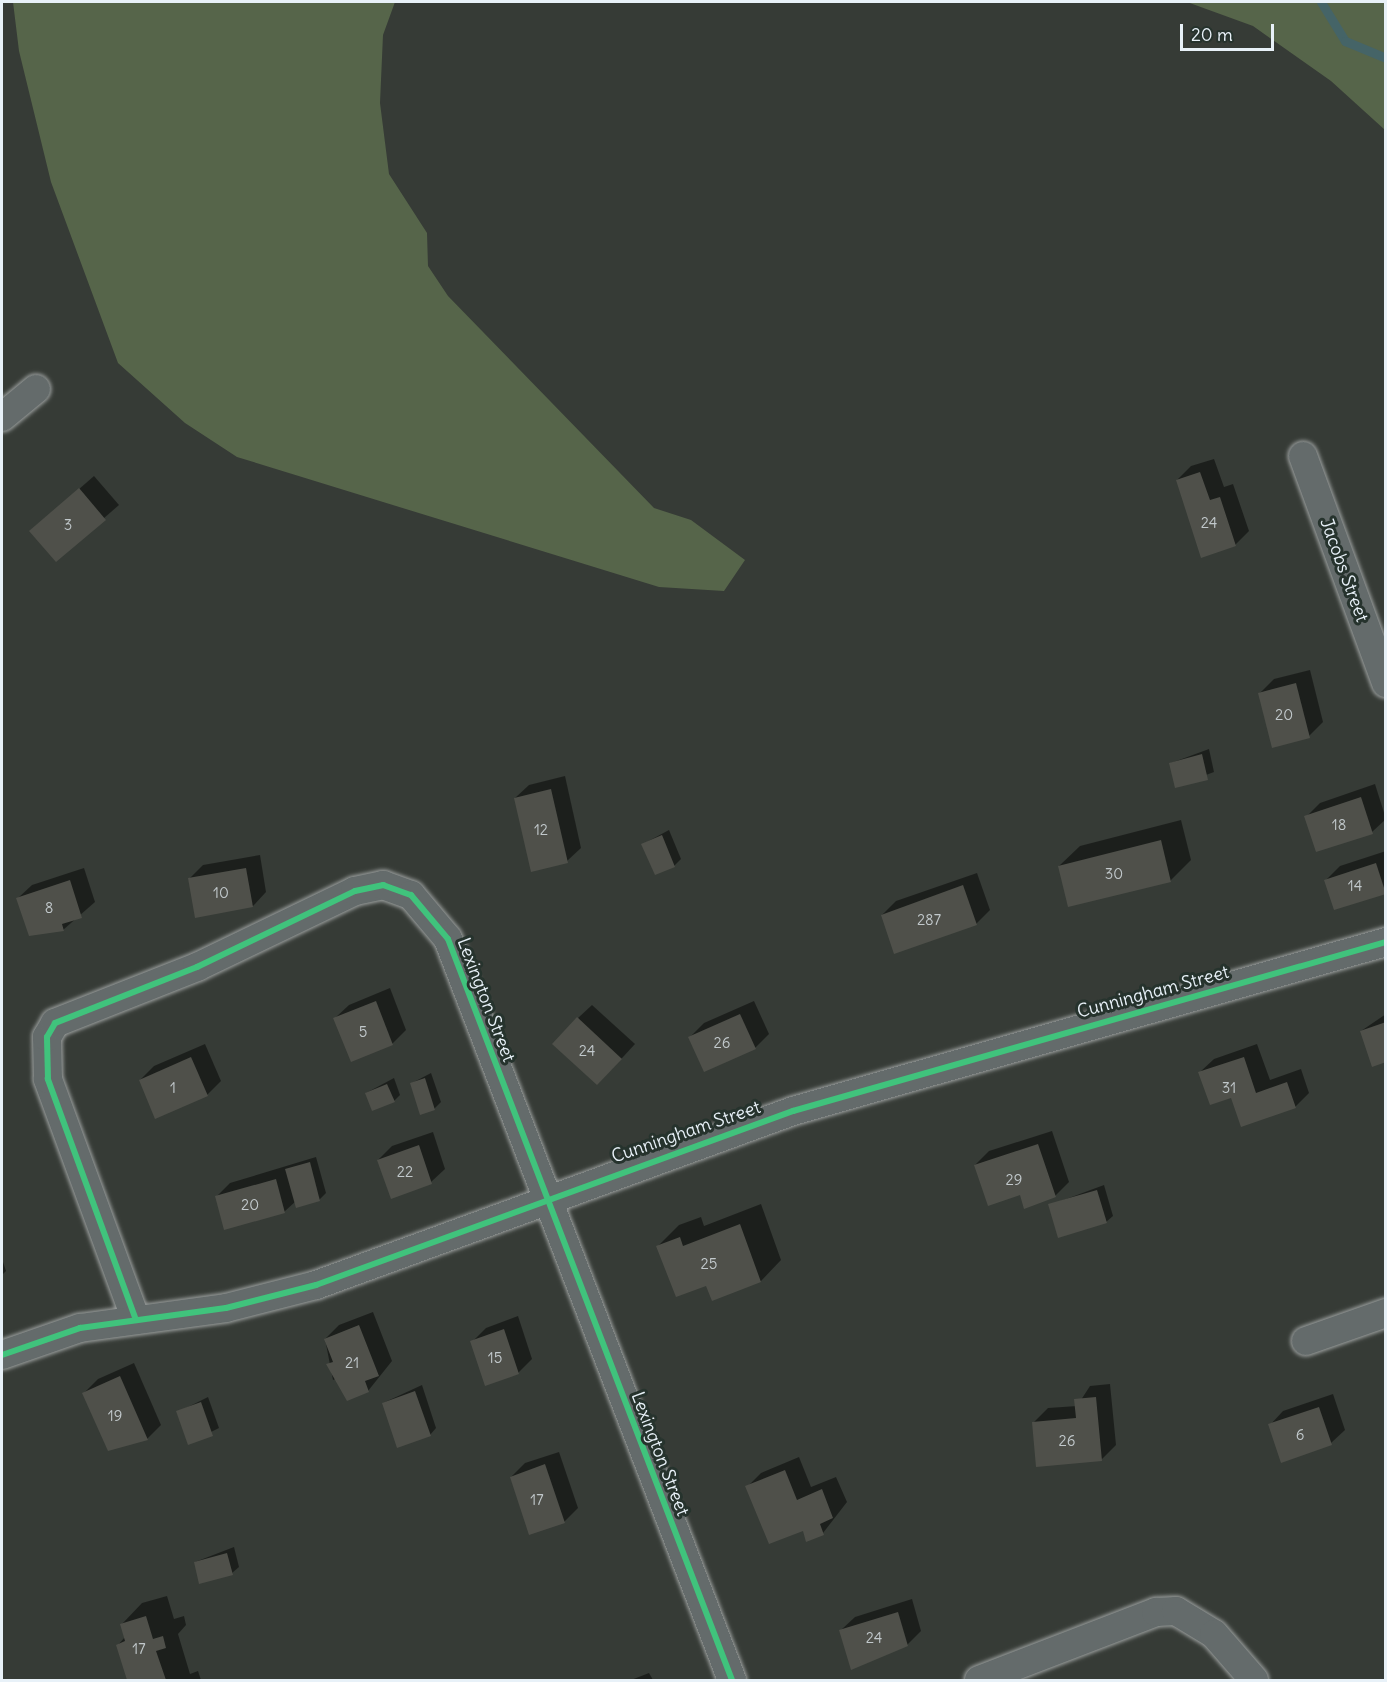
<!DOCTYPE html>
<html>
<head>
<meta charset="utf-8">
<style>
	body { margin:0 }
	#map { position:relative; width:1387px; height:1682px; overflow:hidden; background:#363b36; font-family:Delius,sans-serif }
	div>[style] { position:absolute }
	.green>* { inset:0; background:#56654a }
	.shadow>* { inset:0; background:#0007 }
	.stream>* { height:9px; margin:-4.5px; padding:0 4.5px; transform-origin:4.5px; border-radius:4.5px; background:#456467 }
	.building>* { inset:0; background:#4f504a }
	.roads { filter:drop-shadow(0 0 2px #9b9f9e) drop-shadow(0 0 2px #9b9f9e) }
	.minor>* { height:28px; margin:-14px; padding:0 14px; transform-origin:14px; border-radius:14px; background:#646b6b }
	.cycleway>* { height:6px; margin:-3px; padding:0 3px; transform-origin:3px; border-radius:3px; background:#40c37c }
	span { translate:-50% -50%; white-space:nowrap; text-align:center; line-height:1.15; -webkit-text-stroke:6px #26332d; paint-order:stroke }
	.number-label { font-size:15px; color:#c2c9cc }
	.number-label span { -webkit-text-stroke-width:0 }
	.street-label { font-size:18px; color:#e8f1f8 }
	.frame { position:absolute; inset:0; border:3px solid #e8f1f8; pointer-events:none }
	.scale { position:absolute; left:1180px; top:24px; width:94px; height:27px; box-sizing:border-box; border:3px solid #e8f1f8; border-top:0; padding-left:8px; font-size:18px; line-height:21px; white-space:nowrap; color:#e8f1f8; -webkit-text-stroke:4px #26332d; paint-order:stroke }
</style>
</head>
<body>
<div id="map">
	<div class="green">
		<div style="clip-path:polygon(13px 2px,395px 2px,383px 35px,380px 103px,389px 174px,427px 233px,428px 266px,448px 296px,654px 508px,691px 520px,745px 560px,724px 591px,659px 587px,237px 457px,185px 423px,118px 363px,51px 182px,19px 51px)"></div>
		<div style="clip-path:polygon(1187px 2px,1385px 2px,1385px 130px,1331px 81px,1253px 26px)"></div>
	</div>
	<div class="shadow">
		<div style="clip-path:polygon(1214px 459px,1224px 487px,1233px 484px,1249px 531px,1235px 545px,1177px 480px,1191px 466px)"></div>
		<div style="clip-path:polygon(94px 476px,119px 505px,56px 560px,31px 531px)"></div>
		<div style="clip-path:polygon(1310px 670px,1323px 722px,1309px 736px,1260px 693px,1274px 679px)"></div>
		<div style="clip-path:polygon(1209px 749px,1214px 772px,1177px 786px,1171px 763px)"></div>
		<div style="clip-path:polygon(565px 776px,581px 848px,567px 861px,515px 798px,529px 785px)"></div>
		<div style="clip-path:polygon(1375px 784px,1386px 819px,1372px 832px,1306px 817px,1320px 803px)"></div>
		<div style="clip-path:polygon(1181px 820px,1191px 860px,1170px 881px,1059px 866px,1080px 846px)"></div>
		<div style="clip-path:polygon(669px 830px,681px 859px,674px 866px,643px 844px)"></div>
		<div style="clip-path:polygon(1386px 851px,1385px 892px,1326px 880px,1340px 866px)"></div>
		<div style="clip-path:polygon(260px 855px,266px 892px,253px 906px,189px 879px,203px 865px)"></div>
		<div style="clip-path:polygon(84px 868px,95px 902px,63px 930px,18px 898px,32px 885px)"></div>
		<div style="clip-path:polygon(977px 873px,990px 910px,976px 924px,882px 915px,896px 901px)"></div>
		<div style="clip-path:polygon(390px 988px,406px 1030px,392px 1044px,335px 1018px,349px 1005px)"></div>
		<div style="clip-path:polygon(754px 1001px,769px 1034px,755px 1048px,690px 1037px,704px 1023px)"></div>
		<div style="clip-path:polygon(592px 1005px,635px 1044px,611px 1070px,578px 1018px)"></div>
		<div style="clip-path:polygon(1386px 1014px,1386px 1061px,1361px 1031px)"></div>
		<div style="clip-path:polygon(205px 1044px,221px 1081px,207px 1095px,140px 1080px,154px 1066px)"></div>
		<div style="clip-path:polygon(1257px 1044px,1270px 1080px,1301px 1069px,1309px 1093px,1295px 1107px,1232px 1096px,1200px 1072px,1214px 1059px)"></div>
		<div style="clip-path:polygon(431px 1073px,441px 1102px,434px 1109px,412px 1083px)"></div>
		<div style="clip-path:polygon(394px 1078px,400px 1095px,394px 1101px,366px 1093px)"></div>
		<div style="clip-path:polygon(1052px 1131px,1069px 1182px,1055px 1196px,1020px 1193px,975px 1165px,989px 1151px)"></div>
		<div style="clip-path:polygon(433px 1132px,445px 1169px,431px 1182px,378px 1160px,392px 1146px)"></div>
		<div style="clip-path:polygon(316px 1157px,326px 1193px,319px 1200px,296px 1201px,284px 1212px,216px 1197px,230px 1183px)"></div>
		<div style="clip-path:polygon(1104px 1185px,1113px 1216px,1106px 1222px,1050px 1205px)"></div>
		<div style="clip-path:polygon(761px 1204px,781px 1260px,761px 1281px,713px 1299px,707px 1284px,658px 1246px,679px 1225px,701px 1217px,704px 1226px)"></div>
		<div style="clip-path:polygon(2px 1259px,6px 1271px,2px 1275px)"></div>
		<div style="clip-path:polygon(373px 1312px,392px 1361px,368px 1391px,340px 1377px,333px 1380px,325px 1339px,339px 1325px)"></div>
		<div style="clip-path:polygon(518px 1316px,532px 1359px,518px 1373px,472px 1342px,486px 1328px)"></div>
		<div style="clip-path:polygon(134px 1363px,161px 1425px,147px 1439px,84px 1393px,98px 1379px)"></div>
		<div style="clip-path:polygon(1110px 1384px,1116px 1445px,1102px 1459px,1034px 1422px,1048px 1408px,1077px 1406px,1090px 1386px)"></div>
		<div style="clip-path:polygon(422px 1385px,436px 1428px,430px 1435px,383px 1403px)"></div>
		<div style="clip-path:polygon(1333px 1394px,1345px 1430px,1331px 1443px,1270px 1425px,1283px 1411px)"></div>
		<div style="clip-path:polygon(208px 1397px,219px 1428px,189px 1443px,178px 1412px)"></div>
		<div style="clip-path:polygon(559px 1452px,578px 1508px,564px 1522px,511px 1477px,525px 1463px)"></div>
		<div style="clip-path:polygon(799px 1457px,811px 1487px,836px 1477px,847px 1502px,823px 1533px,803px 1529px,747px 1487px,761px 1473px)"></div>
		<div style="clip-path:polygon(234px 1547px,239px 1567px,232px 1573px,195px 1562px)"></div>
		<div style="clip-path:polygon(167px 1596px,174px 1619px,184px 1616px,186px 1625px,178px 1634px,190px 1674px,198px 1671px,201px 1680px,129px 1680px,118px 1645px,125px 1637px,122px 1624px,142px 1603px)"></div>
		<div style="clip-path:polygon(912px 1599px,921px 1631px,907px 1645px,841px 1630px,855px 1617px)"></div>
		<div style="clip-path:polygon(649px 1673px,653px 1680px,631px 1680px)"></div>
	</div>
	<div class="stream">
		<div style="left:1321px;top:2px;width:46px;rotate:58.4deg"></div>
		<div style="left:1345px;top:41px;width:44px;rotate:22.5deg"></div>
	</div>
	<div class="building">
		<div style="clip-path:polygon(1200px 472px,1210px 500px,1220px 497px,1236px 546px,1201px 558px,1176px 480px)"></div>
		<div style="clip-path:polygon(79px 488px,106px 520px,56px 562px,29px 531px)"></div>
		<div style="clip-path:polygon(1296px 683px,1310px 738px,1272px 748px,1258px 693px)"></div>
		<div style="clip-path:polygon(1202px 754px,1208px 780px,1175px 788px,1169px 763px)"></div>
		<div style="clip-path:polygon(551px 789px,568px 863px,531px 872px,514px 798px)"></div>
		<div style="clip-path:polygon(1361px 797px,1373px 834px,1316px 852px,1304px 816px)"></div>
		<div style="clip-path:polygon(662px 835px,675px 867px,655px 875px,641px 844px)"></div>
		<div style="clip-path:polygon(1161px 840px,1171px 882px,1068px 907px,1058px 866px)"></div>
		<div style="clip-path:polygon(1376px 863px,1386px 894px,1334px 910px,1324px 880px)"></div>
		<div style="clip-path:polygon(246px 868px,253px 907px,195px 918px,188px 878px)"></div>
		<div style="clip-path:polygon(70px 880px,82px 918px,62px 924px,64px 931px,29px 936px,16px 898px)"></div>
		<div style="clip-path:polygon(963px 885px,977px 925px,894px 954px,881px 915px)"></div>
		<div style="clip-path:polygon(376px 1001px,393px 1045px,351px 1062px,333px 1018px)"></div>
		<div style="clip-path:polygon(740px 1014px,756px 1049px,704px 1072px,688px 1037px)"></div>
		<div style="clip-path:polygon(577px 1017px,622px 1059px,597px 1085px,552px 1044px)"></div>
		<div style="clip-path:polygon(1386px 1022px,1386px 1062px,1372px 1067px,1360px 1031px)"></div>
		<div style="clip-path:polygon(191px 1057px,208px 1096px,155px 1119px,139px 1080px)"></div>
		<div style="clip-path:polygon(1244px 1057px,1256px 1093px,1287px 1082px,1296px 1108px,1241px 1127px,1231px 1098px,1210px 1105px,1198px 1072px)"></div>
		<div style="clip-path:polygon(425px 1078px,435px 1110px,420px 1115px,410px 1083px)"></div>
		<div style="clip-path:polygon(387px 1084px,395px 1102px,372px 1111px,365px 1093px)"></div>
		<div style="clip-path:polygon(1038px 1144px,1056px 1197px,1024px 1209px,1020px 1195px,988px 1206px,974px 1165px)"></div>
		<div style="clip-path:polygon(419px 1145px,432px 1184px,391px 1199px,377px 1160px)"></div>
		<div style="clip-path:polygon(310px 1162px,320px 1201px,296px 1208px,285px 1169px)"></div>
		<div style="clip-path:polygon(276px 1179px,285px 1213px,224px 1230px,215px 1196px)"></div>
		<div style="clip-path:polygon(1097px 1190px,1107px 1223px,1058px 1238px,1048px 1204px)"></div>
		<div style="clip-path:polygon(740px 1224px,761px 1282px,712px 1301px,706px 1286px,676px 1297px,656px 1246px,680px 1237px,683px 1246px)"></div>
		<div style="clip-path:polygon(359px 1325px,379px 1376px,365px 1381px,369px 1392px,347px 1401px,326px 1364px,333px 1362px,324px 1339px)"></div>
		<div style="clip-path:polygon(504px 1329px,519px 1374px,485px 1386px,470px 1341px)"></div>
		<div style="clip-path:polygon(120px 1376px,148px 1440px,108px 1451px,82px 1393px)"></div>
		<div style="clip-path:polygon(415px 1391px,431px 1436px,397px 1448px,382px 1403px)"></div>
		<div style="clip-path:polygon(1096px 1397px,1102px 1461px,1036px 1467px,1032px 1422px,1076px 1418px,1074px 1399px)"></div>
		<div style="clip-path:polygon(201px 1402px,213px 1436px,188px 1445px,176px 1411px)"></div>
		<div style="clip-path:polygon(1319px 1407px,1332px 1445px,1281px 1463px,1268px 1424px)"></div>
		<div style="clip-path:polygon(545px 1464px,565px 1523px,529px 1535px,510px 1477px)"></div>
		<div style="clip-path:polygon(785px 1470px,797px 1500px,822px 1489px,833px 1518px,820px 1524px,824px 1535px,806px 1542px,803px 1531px,769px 1544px,745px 1486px)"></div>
		<div style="clip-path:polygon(227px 1553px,233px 1575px,199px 1584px,194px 1562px)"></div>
		<div style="clip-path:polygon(898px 1612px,908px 1646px,851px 1670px,839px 1630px)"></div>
		<div style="clip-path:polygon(146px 1616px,153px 1639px,163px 1636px,166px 1648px,156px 1651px,166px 1680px,127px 1680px,116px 1645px,125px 1641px,120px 1624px)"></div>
	</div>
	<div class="roads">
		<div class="minor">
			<div style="left:2px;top:417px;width:44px;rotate:-39.5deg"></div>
			<div style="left:1303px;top:456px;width:242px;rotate:69.9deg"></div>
			<div style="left:136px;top:1320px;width:257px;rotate:-110.1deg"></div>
			<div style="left:48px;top:1079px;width:42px;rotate:-91.4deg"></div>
			<div style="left:47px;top:1037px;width:16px;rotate:-60deg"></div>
			<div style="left:55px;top:1023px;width:153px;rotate:-21.5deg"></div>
			<div style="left:197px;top:967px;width:175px;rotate:-25.7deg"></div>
			<div style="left:355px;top:891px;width:29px;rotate:-12deg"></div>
			<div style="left:383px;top:885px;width:30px;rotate:20deg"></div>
			<div style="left:411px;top:895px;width:57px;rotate:49.9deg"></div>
			<div style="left:448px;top:939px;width:794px;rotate:69.03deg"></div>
			<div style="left:1306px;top:1341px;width:85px;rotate:-19.3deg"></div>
			<div style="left:2px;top:1355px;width:83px;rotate:-19.1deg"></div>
			<div style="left:80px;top:1328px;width:147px;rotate:-7.8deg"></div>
			<div style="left:226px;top:1308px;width:93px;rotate:-14.3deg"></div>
			<div style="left:316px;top:1285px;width:508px;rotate:-20.04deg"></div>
			<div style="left:793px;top:1111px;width:617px;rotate:-15.91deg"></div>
			<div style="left:979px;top:1680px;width:190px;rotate:-21deg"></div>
			<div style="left:1156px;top:1612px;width:20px;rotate:-3deg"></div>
			<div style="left:1176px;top:1611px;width:44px;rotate:31.2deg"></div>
			<div style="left:1214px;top:1634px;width:61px;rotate:49deg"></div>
		</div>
	</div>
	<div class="cycleway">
		<div style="left:136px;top:1320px;width:257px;rotate:-110.1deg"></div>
		<div style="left:48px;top:1079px;width:42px;rotate:-91.4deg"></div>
		<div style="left:47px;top:1037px;width:16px;rotate:-60deg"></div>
		<div style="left:55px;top:1023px;width:153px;rotate:-21.5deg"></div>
		<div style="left:197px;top:967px;width:175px;rotate:-25.7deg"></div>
		<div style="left:355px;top:891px;width:29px;rotate:-12deg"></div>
		<div style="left:383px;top:885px;width:30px;rotate:20deg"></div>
		<div style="left:411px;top:895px;width:57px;rotate:49.9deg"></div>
		<div style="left:448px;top:939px;width:794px;rotate:69.03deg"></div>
		<div style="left:2px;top:1355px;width:83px;rotate:-19.1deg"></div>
		<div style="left:80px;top:1328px;width:147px;rotate:-7.8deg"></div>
		<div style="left:226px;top:1308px;width:93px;rotate:-14.3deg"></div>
		<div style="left:316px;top:1285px;width:508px;rotate:-20.04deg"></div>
		<div style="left:793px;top:1111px;width:617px;rotate:-15.91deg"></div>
	</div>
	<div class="number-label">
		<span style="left:1209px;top:523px">24</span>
		<span style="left:68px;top:525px">3</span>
		<span style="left:1284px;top:715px">20</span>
		<span style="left:1339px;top:825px">18</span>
		<span style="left:541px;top:830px">12</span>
		<span style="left:1114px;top:874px">30</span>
		<span style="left:1355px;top:886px">14</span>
		<span style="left:221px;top:893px">10</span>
		<span style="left:49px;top:908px">8</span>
		<span style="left:929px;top:920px">287</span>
		<span style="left:363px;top:1032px">5</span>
		<span style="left:722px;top:1043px">26</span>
		<span style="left:587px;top:1051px">24</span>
		<span style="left:173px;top:1088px">1</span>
		<span style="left:1229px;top:1088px">31</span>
		<span style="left:405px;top:1172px">22</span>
		<span style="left:1014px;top:1180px">29</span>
		<span style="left:250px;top:1205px">20</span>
		<span style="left:709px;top:1264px">25</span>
		<span style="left:495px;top:1358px">15</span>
		<span style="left:352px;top:1363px">21</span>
		<span style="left:115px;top:1416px">19</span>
		<span style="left:1300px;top:1435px">6</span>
		<span style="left:1067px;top:1441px">26</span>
		<span style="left:537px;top:1500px">17</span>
		<span style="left:874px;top:1638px">24</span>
		<span style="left:139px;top:1649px">17</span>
	</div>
	<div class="street-label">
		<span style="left:1344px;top:570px;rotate:70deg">Jacobs Street</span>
		<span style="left:1153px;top:992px;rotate:-15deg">Cunningham Street</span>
		<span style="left:486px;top:1000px;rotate:69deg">Lexington Street</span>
		<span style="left:686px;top:1132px;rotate:-19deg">Cunningham Street</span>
		<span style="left:660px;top:1454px;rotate:69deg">Lexington Street</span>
	</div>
	<div class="frame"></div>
	<div class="scale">20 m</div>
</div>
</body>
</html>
